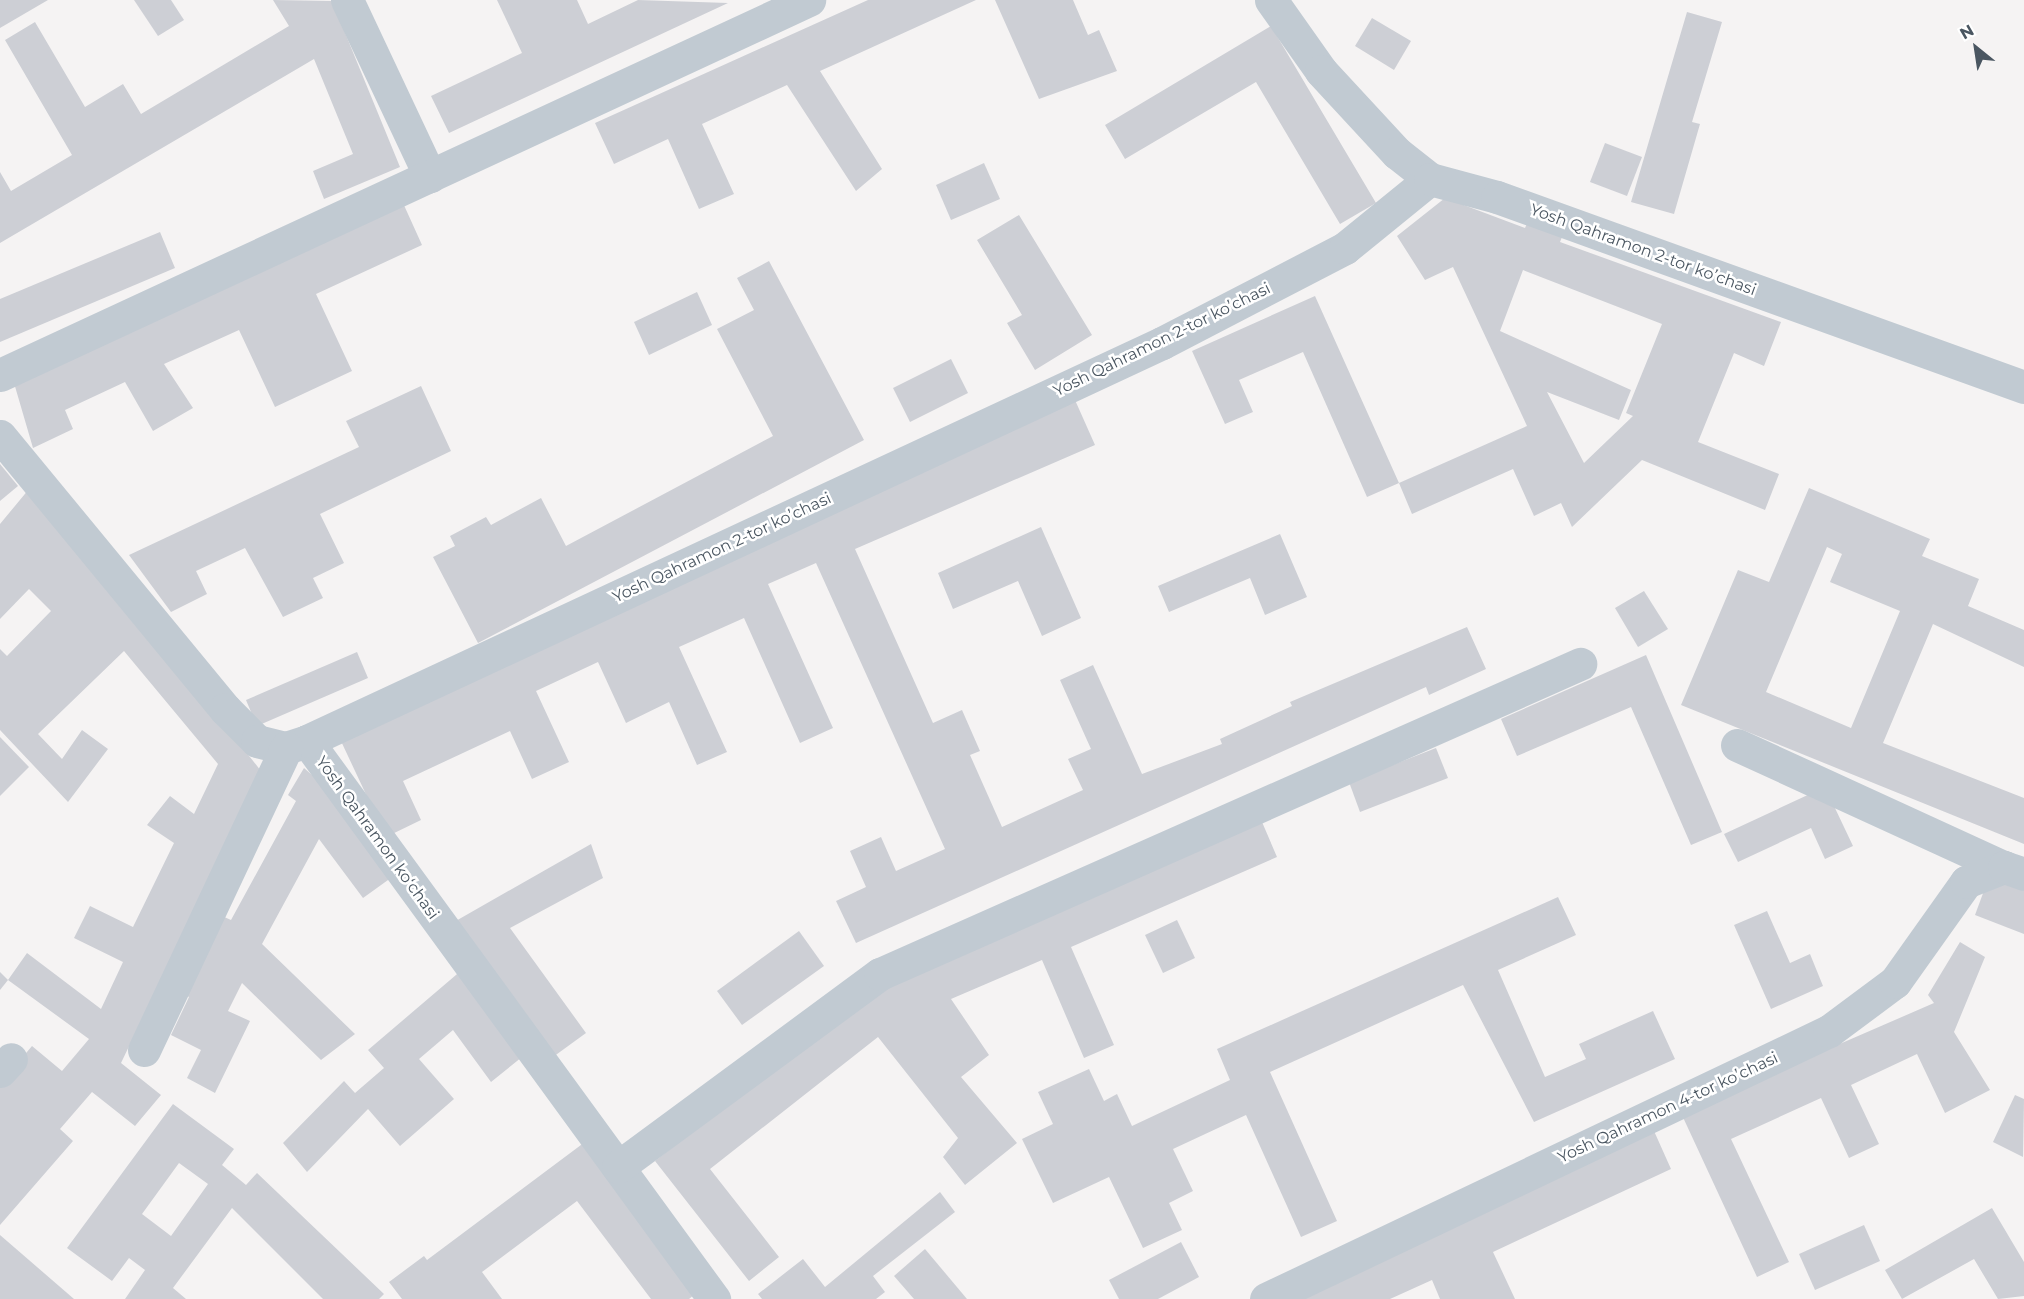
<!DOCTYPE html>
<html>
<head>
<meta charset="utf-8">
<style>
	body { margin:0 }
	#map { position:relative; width:2024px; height:1299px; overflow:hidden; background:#f5f3f3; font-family:Montserrat,sans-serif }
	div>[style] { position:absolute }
	.building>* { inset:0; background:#cdcfd5 }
	.minor>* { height:33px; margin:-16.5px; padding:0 16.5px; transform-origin:16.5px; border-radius:16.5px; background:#c1cad2 }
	span { translate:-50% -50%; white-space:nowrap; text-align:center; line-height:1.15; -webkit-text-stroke:5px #fff; paint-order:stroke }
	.street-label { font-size:16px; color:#4a5661 }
	.north { position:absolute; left:1946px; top:18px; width:60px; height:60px; -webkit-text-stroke:4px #fff; paint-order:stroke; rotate:330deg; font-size:16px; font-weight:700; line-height:24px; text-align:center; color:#4a5661 }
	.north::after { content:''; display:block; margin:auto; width:21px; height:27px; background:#4a5661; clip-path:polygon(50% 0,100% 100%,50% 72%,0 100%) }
</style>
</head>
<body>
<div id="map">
	<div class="building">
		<div style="clip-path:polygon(0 0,48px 0,0 28px)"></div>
		<div style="clip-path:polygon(134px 0,171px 0,184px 20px,158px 36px)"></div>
		<div style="clip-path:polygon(273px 0,332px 1px,400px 167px,324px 199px,313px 171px,353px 154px,314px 59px,0 243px,0 172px,11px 191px,72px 155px,5px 40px,35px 22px,85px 107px,123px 84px,141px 114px,289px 26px)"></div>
		<div style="clip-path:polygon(497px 0,577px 0,588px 24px,638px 0,728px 3px,449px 133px,431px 96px,522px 53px)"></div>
		<div style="clip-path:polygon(868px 0,976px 0,820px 71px,882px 169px,856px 191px,787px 85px,702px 124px,734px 194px,699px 209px,668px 139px,614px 164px,595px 123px)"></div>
		<div style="clip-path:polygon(995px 0,1073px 0,1088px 35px,1099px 30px,1117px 71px,1039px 99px)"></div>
		<div style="clip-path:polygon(1687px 12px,1722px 22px,1692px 122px,1700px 124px,1674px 214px,1631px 202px)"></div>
		<div style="clip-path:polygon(1372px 18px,1411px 41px,1394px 70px,1355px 46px)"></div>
		<div style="clip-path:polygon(1271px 26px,1376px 203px,1340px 224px,1256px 82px,1125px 159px,1105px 125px)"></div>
		<div style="clip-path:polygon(1605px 143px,1642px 157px,1627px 196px,1590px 182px)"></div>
		<div style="clip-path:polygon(984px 163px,1000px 199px,951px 220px,936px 185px)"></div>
		<div style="clip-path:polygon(evenodd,1445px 198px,1525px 228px,1529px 219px,1564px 232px,1560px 242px,1781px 322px,1764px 366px,1734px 353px,1698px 442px,1779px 474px,1765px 510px,1642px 460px,1572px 527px,1561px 503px,1534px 516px,1513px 469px,1412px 514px,1399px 483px,1527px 426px,1453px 267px,1425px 280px,1397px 236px,1445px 198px,1523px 270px,1662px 324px,1626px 413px,1633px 416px,1584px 463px,1547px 392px,1619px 420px,1631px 390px,1500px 331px,1523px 270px)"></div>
		<div style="clip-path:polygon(403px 203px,422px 245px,316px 294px,352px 371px,275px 407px,239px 330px,164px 364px,193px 408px,153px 431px,125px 382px,65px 410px,73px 429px,33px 448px,14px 383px)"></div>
		<div style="clip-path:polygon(1019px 215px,1092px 335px,1035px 370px,1007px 323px,1022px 315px,977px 240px)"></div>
		<div style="clip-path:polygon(160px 232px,175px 268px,0 342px,0 299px)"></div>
		<div style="clip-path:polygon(769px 261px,864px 440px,478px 643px,433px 557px,455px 546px,450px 536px,486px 517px,491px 525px,541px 498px,566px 546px,773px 436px,717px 329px,754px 310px,737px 278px)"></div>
		<div style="clip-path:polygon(697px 292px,712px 325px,649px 355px,634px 322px)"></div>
		<div style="clip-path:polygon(1315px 296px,1399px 483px,1367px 497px,1303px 352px,1239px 380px,1253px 412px,1225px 424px,1192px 351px)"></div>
		<div style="clip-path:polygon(951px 359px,968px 393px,910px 422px,893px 388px)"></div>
		<div style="clip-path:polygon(421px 386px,451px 451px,320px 514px,344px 563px,313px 578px,323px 598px,283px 617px,245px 548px,196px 571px,207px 594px,171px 612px,129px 555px,359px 447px,346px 421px)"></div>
		<div style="clip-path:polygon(1075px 400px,1095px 445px,855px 549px,933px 723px,962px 710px,980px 751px,970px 755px,1002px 827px,1083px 790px,1068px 759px,1091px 749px,1060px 680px,1093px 665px,1142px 774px,1222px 744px,1220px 739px,1292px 706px,1290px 702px,1467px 627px,1486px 669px,1429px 695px,1426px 687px,856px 943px,836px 901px,866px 887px,850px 851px,881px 837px,896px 871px,945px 849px,816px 563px,768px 584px,833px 728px,800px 743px,744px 618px,679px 647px,727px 752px,697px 765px,669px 702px,626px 723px,598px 662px,536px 691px,569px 762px,532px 779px,510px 731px,403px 781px,421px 820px,386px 837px,340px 739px)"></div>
		<div style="clip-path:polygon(0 464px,18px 486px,0 501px)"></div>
		<div style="clip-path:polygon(34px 483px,261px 771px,121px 1063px,161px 1095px,135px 1126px,92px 1092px,60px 1129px,73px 1141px,0 1225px,0 1084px,32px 1046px,62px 1071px,89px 1039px,8px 980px,27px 953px,101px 1009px,123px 962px,74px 938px,90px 906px,133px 927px,174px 843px,147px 825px,170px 796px,194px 814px,218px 764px,124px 651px,38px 734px,62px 759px,82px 730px,108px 749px,68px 802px,0 730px,0 649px,7px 656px,51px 611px,29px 589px,0 619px,0 524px)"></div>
		<div style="clip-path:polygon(evenodd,1809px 488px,1930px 539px,1922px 556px,1979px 579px,1968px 606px,2024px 630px,2024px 667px,1933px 624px,1883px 743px,2024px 798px,2024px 844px,1681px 705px,1738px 570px,1769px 582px,1809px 488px,1827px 547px,1842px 554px,1830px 582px,1900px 611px,1851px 728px,1766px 692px,1827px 547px)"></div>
		<div style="clip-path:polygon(1041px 527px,1081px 618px,1042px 636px,1018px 581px,953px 609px,938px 573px)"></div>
		<div style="clip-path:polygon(1280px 534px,1307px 597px,1265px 615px,1250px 578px,1169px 612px,1158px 586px)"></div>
		<div style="clip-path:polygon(1644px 591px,1668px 629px,1638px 647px,1615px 608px)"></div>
		<div style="clip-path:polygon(357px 652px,368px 678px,257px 726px,246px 700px)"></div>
		<div style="clip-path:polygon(1646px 655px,1722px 832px,1691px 845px,1631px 707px,1517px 756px,1501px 719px)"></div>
		<div style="clip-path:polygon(0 737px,29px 767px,0 796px)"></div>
		<div style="clip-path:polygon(1436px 748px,1448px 778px,1360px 812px,1349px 782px)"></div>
		<div style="clip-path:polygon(304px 768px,344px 803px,395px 875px,363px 898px,319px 839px,262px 944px,355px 1034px,321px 1060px,242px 983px,228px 1011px,250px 1021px,215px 1093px,187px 1078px,201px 1050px,171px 1035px,189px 997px,184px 994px,222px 916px,231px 920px,296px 801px,288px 795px)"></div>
		<div style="clip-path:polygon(1825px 787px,1853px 846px,1825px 859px,1811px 828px,1738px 862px,1724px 834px)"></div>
		<div style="clip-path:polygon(1259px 815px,1277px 857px,1071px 947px,1114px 1045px,1084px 1058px,1042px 960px,951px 999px,989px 1055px,961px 1077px,1017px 1143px,965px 1185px,943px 1157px,958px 1138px,878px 1037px,710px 1169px,779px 1257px,749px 1281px,655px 1161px,884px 980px)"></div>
		<div style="clip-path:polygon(591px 844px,603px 878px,510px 928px,586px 1033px,553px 1057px,454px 922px)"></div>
		<div style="clip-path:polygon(1989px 877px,2024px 890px,2024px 934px,1975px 915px)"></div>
		<div style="clip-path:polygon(1558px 897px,1576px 935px,1498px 970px,1545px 1077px,1586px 1059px,1579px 1044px,1653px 1011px,1675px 1059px,1534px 1122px,1463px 985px,1270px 1072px,1337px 1221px,1301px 1237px,1246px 1115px,1173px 1149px,1193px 1191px,1169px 1203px,1182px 1230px,1143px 1248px,1109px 1177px,1053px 1203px,1022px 1139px,1053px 1124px,1038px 1092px,1089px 1069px,1104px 1101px,1117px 1094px,1132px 1126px,1230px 1080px,1217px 1049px)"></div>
		<div style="clip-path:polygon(1767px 911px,1790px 963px,1810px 954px,1823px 986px,1771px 1009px,1734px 925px)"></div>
		<div style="clip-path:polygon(1177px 920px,1195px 958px,1163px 973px,1145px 935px)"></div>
		<div style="clip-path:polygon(799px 931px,824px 966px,742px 1025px,717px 991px)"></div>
		<div style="clip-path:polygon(1960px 942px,1985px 957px,1954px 1032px,1990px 1090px,1945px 1113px,1917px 1054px,1851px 1085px,1879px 1144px,1849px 1158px,1821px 1098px,1731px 1139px,1789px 1262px,1757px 1277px,1681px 1113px,1934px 1003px,1928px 995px)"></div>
		<div style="clip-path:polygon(463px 969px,527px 1053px,491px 1082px,453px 1030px,419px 1059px,454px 1099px,400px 1146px,368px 1109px,307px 1172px,283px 1143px,344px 1081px,355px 1093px,384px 1068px,368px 1050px)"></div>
		<div style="clip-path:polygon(0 972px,8px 980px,0 990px)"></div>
		<div style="clip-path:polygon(2015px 1095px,2024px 1099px,2023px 1157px,1993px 1142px)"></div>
		<div style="clip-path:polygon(evenodd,173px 1104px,234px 1149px,222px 1165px,246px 1185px,257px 1173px,384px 1294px,379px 1299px,323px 1299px,232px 1208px,173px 1288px,186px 1299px,125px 1299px,145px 1270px,129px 1258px,112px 1281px,67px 1248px,173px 1104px,179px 1163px,208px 1184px,171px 1236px,142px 1214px,179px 1163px)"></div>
		<div style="clip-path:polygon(1654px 1131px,1671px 1169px,1493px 1252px,1515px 1299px,1440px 1299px,1432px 1280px,1390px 1299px,1292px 1299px)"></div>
		<div style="clip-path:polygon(589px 1139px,701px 1289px,689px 1299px,651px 1299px,577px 1201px,482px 1272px,502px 1299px,402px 1299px,389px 1282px,424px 1256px,427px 1260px)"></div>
		<div style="clip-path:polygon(940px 1192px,955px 1212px,873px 1276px,885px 1292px,876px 1299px,762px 1299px,758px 1294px,803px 1259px,825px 1287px)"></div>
		<div style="clip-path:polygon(1992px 1208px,2024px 1262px,2024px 1296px,1998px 1299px,1974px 1259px,1902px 1299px,1885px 1270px)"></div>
		<div style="clip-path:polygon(1864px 1225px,1880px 1261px,1815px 1290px,1799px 1254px)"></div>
		<div style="clip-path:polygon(0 1235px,74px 1299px,0 1299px)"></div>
		<div style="clip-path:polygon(1181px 1242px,1199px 1277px,1158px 1299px,1119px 1299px,1109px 1280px)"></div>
		<div style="clip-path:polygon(925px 1249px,967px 1299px,914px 1299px,894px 1276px)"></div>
	</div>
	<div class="minor">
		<div style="left:347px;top:0;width:195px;rotate:64.8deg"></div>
		<div style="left:1271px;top:0;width:87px;rotate:54.8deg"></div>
		<div style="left:1321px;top:71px;width:112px;rotate:47.2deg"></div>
		<div style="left:1397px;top:153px;width:42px;rotate:38.2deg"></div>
		<div style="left:0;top:375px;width:892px;rotate:-24.87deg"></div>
		<div style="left:0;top:436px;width:354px;rotate:50.5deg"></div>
		<div style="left:225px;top:709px;width:45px;rotate:45deg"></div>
		<div style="left:257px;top:741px;width:30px;rotate:14deg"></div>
		<div style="left:286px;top:748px;width:22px;rotate:-18deg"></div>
		<div style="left:307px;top:741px;width:691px;rotate:53.89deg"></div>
		<div style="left:307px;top:741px;width:943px;rotate:-24.96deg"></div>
		<div style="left:1162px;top:343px;width:206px;rotate:-27.4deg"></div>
		<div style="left:1345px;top:248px;width:109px;rotate:-39.1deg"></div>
		<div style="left:1430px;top:179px;width:69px;rotate:15deg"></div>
		<div style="left:1497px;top:197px;width:560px;rotate:19.83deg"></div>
		<div style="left:1737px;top:745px;width:294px;rotate:24.6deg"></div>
		<div style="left:144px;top:1050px;width:334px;rotate:-64.8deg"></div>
		<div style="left:0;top:1071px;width:16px;rotate:-47deg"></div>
		<div style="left:618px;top:1167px;width:325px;rotate:-36.4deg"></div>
		<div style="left:880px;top:974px;width:766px;rotate:-23.89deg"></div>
		<div style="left:1266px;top:1299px;width:624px;rotate:-25.46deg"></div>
		<div style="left:1829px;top:1031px;width:82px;rotate:-36.6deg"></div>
		<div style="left:1895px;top:982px;width:123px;rotate:-54.6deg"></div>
		<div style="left:1966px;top:882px;width:41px;rotate:-21.5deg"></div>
		<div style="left:2004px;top:867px;width:21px;rotate:19deg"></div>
	</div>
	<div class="street-label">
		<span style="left:1643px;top:250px;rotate:20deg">Yosh Qahramon 2-tor koʼchasi</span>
		<span style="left:1162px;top:340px;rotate:-26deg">Yosh Qahramon 2-tor koʼchasi</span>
		<span style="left:722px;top:548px;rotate:-25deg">Yosh Qahramon 2-tor koʼchasi</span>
		<span style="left:377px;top:838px;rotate:54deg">Yosh Qahramon koʻchasi</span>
		<span style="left:1668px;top:1108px;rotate:-25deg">Yosh Qahramon 4-tor koʼchasi</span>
	</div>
	<div class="north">N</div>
</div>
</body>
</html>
